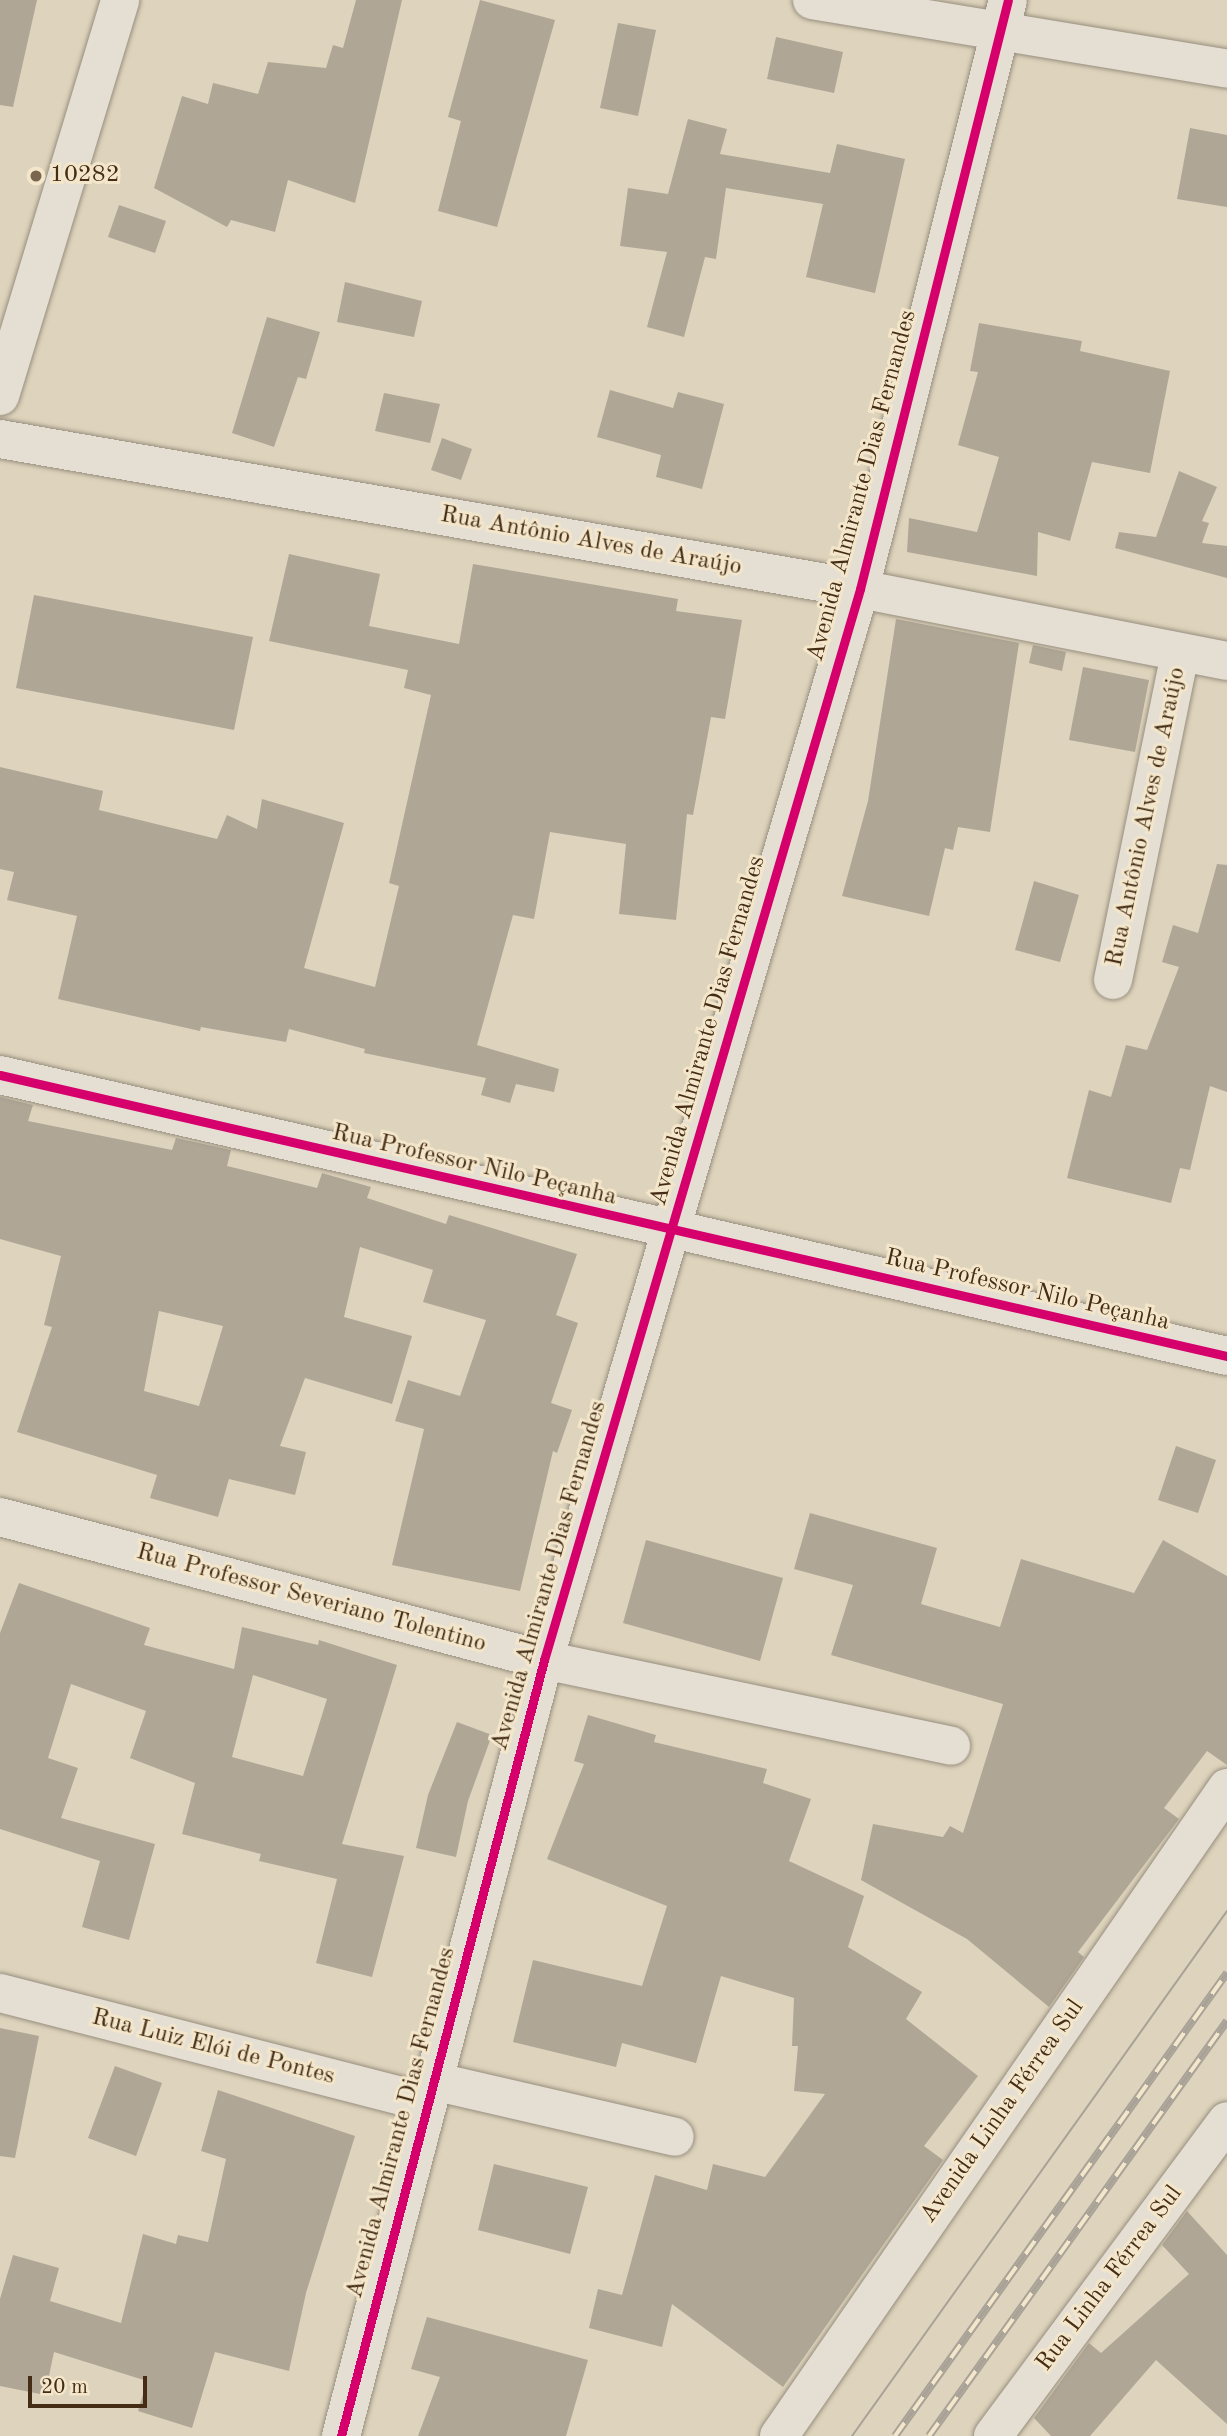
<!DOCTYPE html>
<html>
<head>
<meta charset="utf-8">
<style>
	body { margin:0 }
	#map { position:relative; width:1227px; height:2436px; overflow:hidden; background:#ded3bc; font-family:"Old Standard TT",serif }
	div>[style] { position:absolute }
	.building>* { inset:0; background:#b0a696 }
	.roads { filter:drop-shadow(0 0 2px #978e7e) drop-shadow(0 0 2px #978e7e) }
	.minor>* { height:38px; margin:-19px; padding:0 19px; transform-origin:19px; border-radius:19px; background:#e5dfd3 }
	.tram>* { height:2px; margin:-1px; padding:0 1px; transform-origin:1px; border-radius:1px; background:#a8a297 }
	.rail>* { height:8px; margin-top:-4px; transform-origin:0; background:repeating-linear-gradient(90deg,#f3e6ca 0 16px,#a8a297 0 32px); box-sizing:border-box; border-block:2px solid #a8a297 }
	.cycleway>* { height:9px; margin:-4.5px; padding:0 4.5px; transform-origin:4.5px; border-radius:4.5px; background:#d6006c }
	.dots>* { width:19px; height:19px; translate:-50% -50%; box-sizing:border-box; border:4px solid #f3e6ca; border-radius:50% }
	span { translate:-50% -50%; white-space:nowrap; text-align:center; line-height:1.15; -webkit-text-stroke:6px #f3e6ca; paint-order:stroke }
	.poi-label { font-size:24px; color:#442c15 }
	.left { translate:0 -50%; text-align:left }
	.street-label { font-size:24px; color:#442c15 }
	.scale { position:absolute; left:28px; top:2376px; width:119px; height:32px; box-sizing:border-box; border:4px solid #442c15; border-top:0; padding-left:9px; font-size:21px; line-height:24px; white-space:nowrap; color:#442c15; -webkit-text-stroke:5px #f3e6ca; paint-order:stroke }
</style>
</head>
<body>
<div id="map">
	<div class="building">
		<div style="clip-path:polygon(0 0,37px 0,13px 107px,0 105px)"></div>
		<div style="clip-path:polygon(356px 0,402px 0,355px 203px,288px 180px,275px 232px,231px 220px,227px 227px,154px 188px,182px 96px,208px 104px,213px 83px,258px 94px,268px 62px,326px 68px,333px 45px,343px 48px)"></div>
		<div style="clip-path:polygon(480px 0,555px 20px,497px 227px,438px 211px,461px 121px,448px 117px)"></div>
		<div style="clip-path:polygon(618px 23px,656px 30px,638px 116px,600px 108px)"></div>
		<div style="clip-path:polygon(776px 37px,843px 52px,834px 93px,767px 79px)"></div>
		<div style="clip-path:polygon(688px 119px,727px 129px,720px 154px,830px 173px,837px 144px,905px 159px,875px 293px,806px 277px,823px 204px,726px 188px,716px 259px,705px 257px,684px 337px,647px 327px,667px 252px,620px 246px,628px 188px,668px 194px)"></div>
		<div style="clip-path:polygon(1190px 128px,1227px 135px,1227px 207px,1177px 199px)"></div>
		<div style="clip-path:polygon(119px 205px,166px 221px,155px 253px,108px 237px)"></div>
		<div style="clip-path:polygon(345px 282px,422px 301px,414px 337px,337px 322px)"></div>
		<div style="clip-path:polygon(267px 317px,320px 332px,306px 379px,298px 377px,274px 447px,232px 433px)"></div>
		<div style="clip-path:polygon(979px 323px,1082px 341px,1080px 351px,1170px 371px,1150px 473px,1092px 462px,1070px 541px,1038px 532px,1037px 576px,907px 552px,909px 518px,977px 532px,999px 457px,958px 445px,978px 372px,970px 371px)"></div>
		<div style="clip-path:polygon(610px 390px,673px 408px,678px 392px,724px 404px,702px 489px,656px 477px,661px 455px,597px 437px)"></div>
		<div style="clip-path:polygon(384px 393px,440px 404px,430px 443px,375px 431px)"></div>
		<div style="clip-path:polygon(442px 438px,472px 449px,461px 480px,431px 470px)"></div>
		<div style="clip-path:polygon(1179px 471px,1217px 487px,1202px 521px,1209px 523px,1202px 543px,1227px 546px,1227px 578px,1115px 548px,1119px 532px,1156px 537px)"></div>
		<div style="clip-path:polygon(289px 554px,380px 574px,369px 626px,459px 644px,473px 564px,678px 599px,676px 611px,742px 620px,725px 719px,711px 717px,693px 815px,687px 814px,676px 920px,619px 914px,626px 844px,550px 832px,534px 919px,513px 915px,477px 1045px,559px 1069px,554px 1092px,516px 1084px,510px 1103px,481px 1095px,486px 1078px,364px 1053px,365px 1049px,289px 1029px,286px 1042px,201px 1027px,200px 1031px,58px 999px,77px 916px,7px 900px,14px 872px,0 869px,0 767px,103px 791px,99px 810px,217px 839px,227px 815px,257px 829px,262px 799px,344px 823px,304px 968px,375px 987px,399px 886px,389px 883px,431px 695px,404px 688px,408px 670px,269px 641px)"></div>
		<div style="clip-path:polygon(34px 595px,253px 637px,234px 730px,16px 688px)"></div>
		<div style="clip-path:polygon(896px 619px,1019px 643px,990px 832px,958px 827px,953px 850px,945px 848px,929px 916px,842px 896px,868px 801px)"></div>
		<div style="clip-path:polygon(1033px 645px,1066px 652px,1062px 671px,1029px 663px)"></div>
		<div style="clip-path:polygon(1083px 667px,1149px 680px,1135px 752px,1069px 740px)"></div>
		<div style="clip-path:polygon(1217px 864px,1227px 865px,1227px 1092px,1210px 1086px,1190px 1170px,1180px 1168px,1171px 1203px,1067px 1178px,1089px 1090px,1111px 1097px,1126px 1045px,1147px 1050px,1179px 967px,1162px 962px,1173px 925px,1198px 933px)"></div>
		<div style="clip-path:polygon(1034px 881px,1079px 895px,1060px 962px,1015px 950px)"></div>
		<div style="clip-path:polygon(evenodd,0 1097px,33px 1105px,28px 1121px,172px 1150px,176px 1138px,231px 1150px,227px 1166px,317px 1188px,322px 1173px,371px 1187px,367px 1198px,446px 1224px,449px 1215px,577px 1254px,556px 1315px,578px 1323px,551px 1403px,572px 1410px,557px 1453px,553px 1451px,520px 1591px,392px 1565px,424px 1429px,395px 1421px,408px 1380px,460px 1396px,486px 1320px,423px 1302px,433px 1270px,360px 1247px,344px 1317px,412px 1336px,392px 1404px,305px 1378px,280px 1446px,306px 1452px,295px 1495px,229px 1479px,218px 1517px,150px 1498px,157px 1475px,17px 1432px,52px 1327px,44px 1325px,61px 1256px,0 1239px,0 1097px,159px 1311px,223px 1326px,199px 1406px,144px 1391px,159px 1311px)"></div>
		<div style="clip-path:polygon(1176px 1446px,1216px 1460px,1198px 1513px,1158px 1500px)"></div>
		<div style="clip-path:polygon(810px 1513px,937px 1548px,921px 1604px,1000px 1627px,1021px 1559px,1134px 1593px,1163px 1540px,1227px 1576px,1227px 1765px,1207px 1751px,1164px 1808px,1179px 1819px,1078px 1952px,1084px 1957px,1049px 2007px,967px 1939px,861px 1880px,873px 1824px,943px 1837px,950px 1826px,963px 1833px,1003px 1704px,831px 1655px,853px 1585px,794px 1569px)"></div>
		<div style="clip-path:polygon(646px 1540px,783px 1578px,760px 1661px,623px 1623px)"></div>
		<div style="clip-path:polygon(evenodd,19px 1583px,150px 1628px,144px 1645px,234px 1669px,242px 1627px,318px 1645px,319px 1640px,397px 1665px,342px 1844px,404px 1856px,372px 1977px,316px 1963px,337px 1879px,259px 1861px,261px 1854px,182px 1834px,195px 1783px,130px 1758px,146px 1711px,71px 1684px,48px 1758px,78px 1768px,61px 1818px,155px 1844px,129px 1940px,82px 1927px,100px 1861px,0 1829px,0 1633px,19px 1583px,253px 1675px,327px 1699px,303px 1776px,232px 1757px,253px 1675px)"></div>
		<div style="clip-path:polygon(588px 1715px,656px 1735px,654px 1742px,767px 1769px,763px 1783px,811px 1799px,789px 1861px,864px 1896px,848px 1947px,922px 1992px,906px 2019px,978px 2076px,924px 2146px,943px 2160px,783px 2387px,672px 2304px,662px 2347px,589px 2328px,598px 2289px,622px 2295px,655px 2175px,707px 2190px,713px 2164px,765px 2177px,825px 2094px,794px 2091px,798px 2046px,792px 2046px,794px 1998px,721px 1976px,696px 2063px,622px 2043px,616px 2067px,513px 2042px,533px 1960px,642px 1986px,667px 1906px,547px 1859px,584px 1764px,574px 1761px)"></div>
		<div style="clip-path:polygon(457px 1722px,492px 1735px,468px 1801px,456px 1857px,416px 1848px,428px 1795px)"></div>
		<div style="clip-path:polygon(0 2028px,39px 2036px,15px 2158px,0 2156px)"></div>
		<div style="clip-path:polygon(115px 2066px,162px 2083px,136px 2156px,88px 2138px)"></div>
		<div style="clip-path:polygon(218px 2090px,355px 2136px,306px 2293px,289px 2371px,215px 2352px,192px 2428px,138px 2411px,147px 2381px,54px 2352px,45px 2395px,0 2386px,0 2299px,13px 2255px,59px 2268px,50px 2301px,121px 2323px,143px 2234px,176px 2244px,178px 2235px,208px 2242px,226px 2159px,201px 2151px)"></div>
		<div style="clip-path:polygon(494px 2164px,588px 2187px,570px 2254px,478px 2230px)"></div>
		<div style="clip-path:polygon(1187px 2211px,1227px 2255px,1227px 2424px,1156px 2360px,1090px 2436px,1051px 2436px,1034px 2418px,1089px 2343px,1101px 2353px,1189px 2274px,1162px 2245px)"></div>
		<div style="clip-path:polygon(427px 2317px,588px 2360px,566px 2436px,418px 2436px,440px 2377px,411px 2369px)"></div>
	</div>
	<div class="roads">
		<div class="minor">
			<div style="left:812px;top:0;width:421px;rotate:9.4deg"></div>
			<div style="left:0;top:396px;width:414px;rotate:-73.1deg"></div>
			<div style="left:0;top:439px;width:873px;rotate:9.89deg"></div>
			<div style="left:860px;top:589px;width:374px;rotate:11.1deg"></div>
			<div style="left:1113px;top:980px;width:334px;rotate:-78.4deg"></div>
			<div style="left:0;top:1075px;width:1259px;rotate:12.9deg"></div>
			<div style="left:0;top:1517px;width:562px;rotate:14.73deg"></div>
			<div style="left:544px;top:1660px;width:416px;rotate:11.9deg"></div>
			<div style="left:0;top:1993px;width:441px;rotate:14.4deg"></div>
			<div style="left:433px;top:2081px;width:248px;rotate:13deg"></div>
			<div style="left:341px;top:2436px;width:802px;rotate:-75.34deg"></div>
			<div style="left:544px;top:1660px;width:1117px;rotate:-73.56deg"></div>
			<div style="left:860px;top:589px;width:607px;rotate:-75.9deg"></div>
			<div style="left:779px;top:2436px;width:788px;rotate:-55.34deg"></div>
			<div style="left:993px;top:2436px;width:392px;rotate:-53.4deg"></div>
		</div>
	</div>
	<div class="tram">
		<div style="left:852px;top:2436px;width:645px;rotate:-54.46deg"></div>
	</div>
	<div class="rail">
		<div style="left:895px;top:2436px;width:570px;rotate:-54.36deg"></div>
		<div style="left:929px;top:2436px;width:511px;rotate:-54.32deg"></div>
	</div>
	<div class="cycleway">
		<div style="left:0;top:1075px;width:1259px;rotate:12.9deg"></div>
		<div style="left:341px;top:2436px;width:802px;rotate:-75.34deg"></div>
		<div style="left:544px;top:1660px;width:1117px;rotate:-73.56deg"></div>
		<div style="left:860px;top:589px;width:607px;rotate:-75.9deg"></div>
	</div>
	<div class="dots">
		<div style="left:36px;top:176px;background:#7a664f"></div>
	</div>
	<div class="poi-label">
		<span class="left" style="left:50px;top:176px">10282</span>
	</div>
	<div class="street-label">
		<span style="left:863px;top:486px;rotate:-75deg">Avenida Almirante Dias Fernandes</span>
		<span style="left:591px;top:542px;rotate:10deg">Rua Antônio Alves de Araújo</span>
		<span style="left:1147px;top:817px;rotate:-78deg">Rua Antônio Alves de Araújo</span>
		<span style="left:709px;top:1031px;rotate:-74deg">Avenida Almirante Dias Fernandes</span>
		<span style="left:474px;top:1166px;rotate:13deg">Rua Professor Nilo Peçanha</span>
		<span style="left:1027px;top:1291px;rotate:13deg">Rua Professor Nilo Peçanha</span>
		<span style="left:550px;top:1576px;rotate:-74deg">Avenida Almirante Dias Fernandes</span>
		<span style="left:311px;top:1599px;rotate:15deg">Rua Professor Severiano Tolentino</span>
		<span style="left:213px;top:2048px;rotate:14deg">Rua Luiz Elói de Pontes</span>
		<span style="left:1003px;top:2112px;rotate:-55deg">Avenida Linha Férrea Sul</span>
		<span style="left:402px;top:2123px;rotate:-75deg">Avenida Almirante Dias Fernandes</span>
		<span style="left:1110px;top:2279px;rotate:-53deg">Rua Linha Férrea Sul</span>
	</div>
	<div class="scale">20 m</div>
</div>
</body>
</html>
